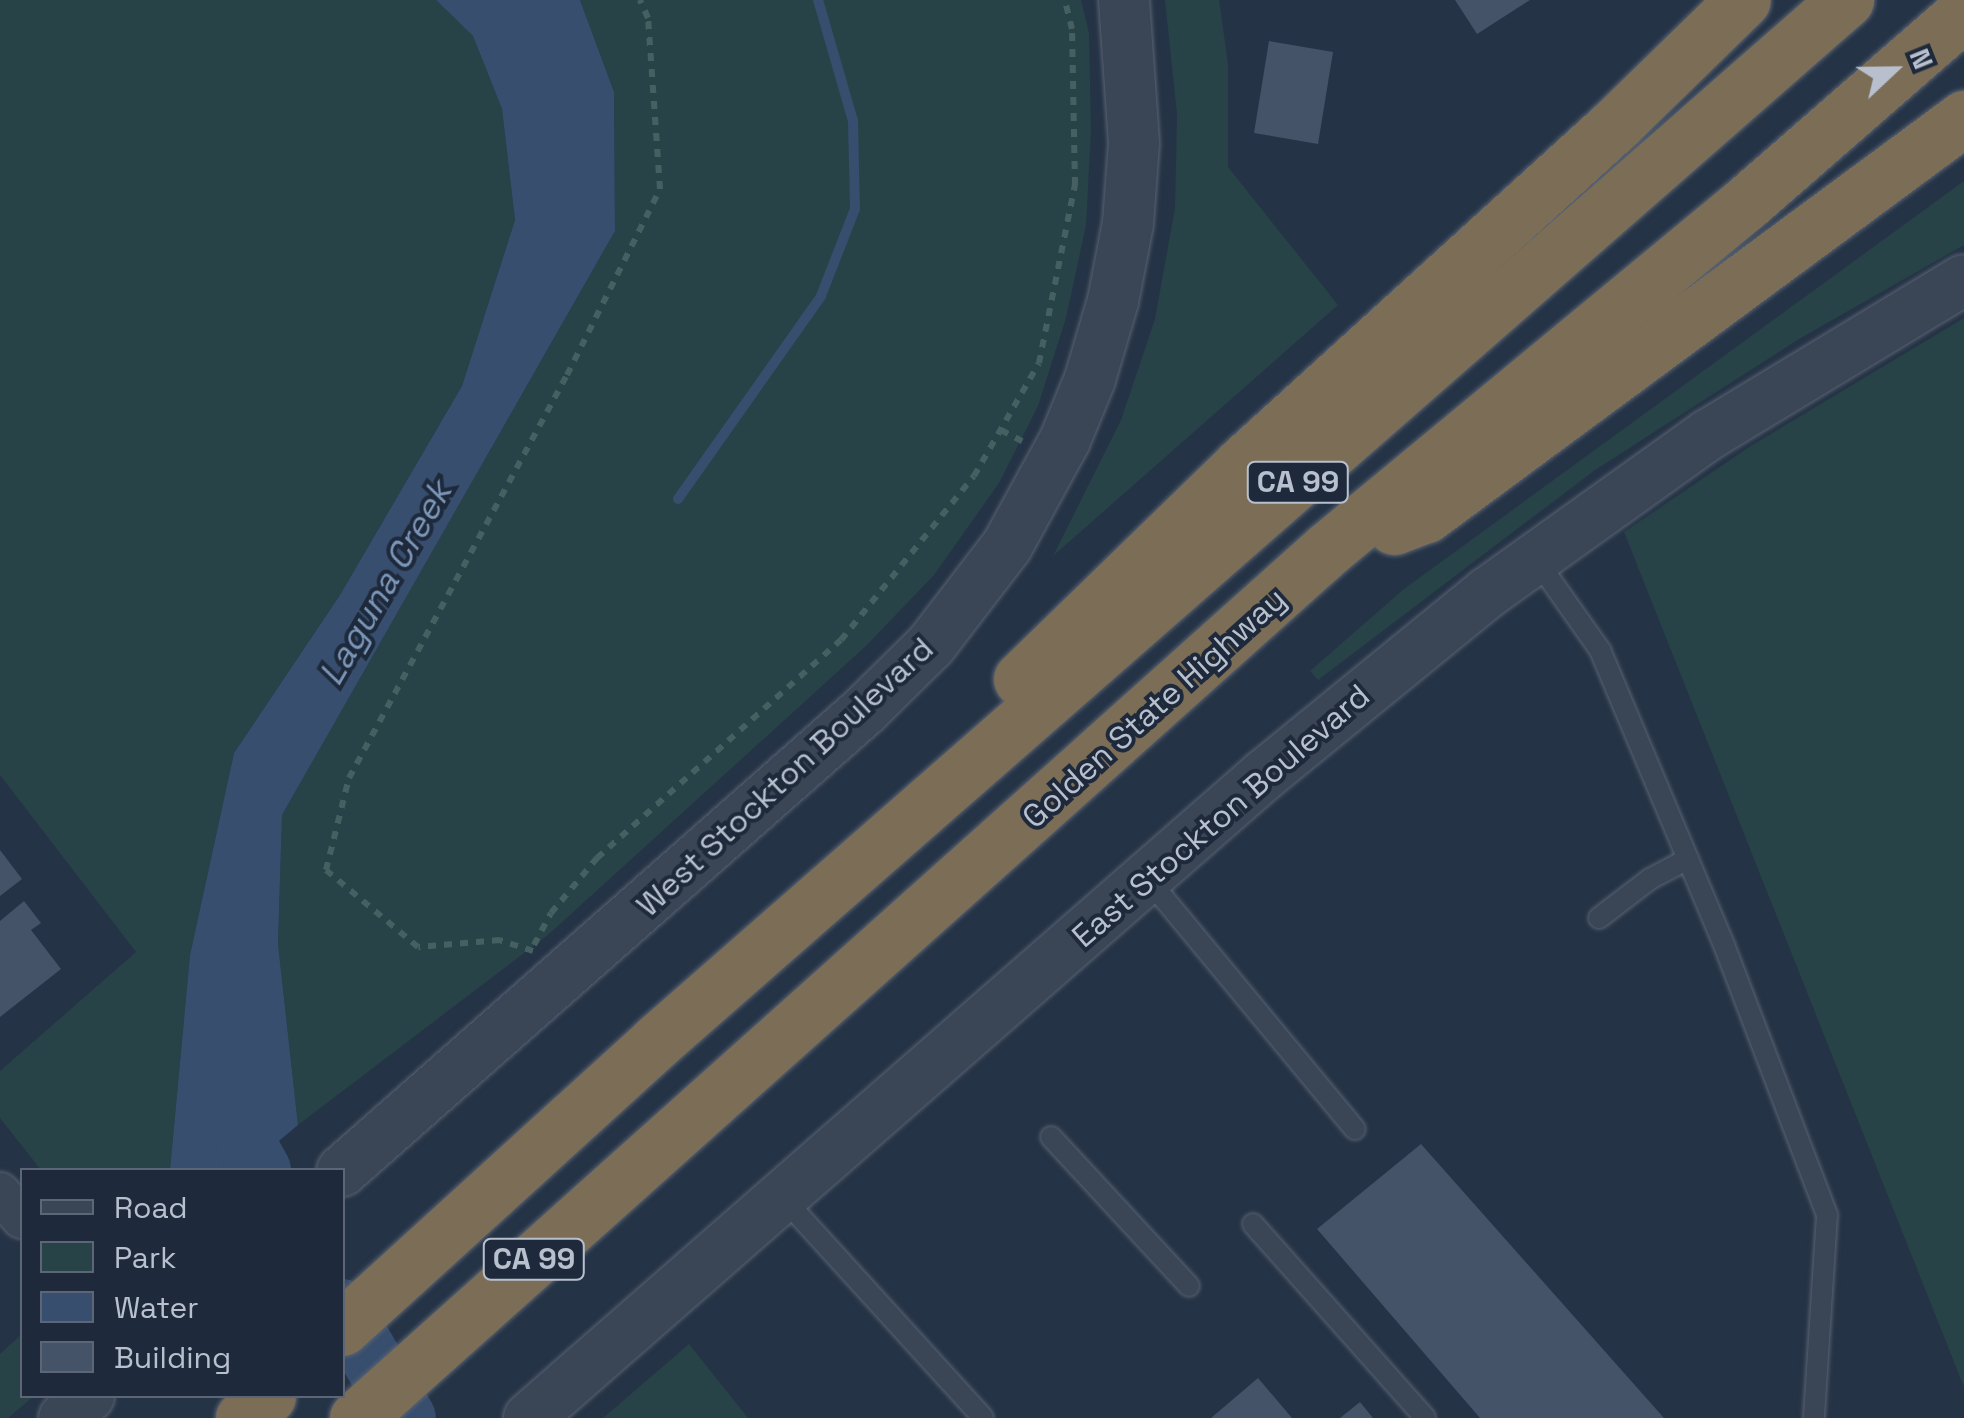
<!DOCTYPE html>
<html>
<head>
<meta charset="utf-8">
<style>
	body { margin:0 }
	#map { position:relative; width:1964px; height:1418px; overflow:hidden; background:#253346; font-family:"Space Grotesk",sans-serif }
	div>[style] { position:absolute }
	.green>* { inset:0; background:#274347 }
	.water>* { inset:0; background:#374e6e }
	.stream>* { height:10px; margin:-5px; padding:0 5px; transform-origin:5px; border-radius:5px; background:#374e6e }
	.river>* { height:60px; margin:-30px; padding:0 30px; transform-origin:30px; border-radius:30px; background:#374e6e }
	.building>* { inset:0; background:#445368 }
	.path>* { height:6px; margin-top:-3px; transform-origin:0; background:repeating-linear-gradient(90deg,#466062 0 8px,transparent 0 16px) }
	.roads { filter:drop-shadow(0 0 2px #586372) drop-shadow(0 0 2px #586372) }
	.service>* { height:20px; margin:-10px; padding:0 10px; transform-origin:10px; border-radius:10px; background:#3a4555 }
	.minor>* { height:40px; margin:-20px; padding:0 20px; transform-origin:20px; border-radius:20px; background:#3a4555 }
	.tertiary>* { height:50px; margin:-25px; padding:0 25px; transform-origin:25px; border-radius:25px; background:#3a4555 }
	.motorway>* { height:55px; margin:-27.5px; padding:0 27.5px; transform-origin:27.5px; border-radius:27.5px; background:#7c6d56 }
	span { translate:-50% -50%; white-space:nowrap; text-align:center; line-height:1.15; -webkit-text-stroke:8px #1e2a3b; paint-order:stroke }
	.shield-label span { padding:2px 8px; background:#1e2a3b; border:2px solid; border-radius:8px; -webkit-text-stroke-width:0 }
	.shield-label { font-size:30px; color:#b8c0ce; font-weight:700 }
	.street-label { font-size:32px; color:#b8c0ce }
	.water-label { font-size:35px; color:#7c96b8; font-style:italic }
	.legend { position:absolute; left:20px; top:1168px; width:325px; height:230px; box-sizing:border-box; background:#1e2a3b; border:2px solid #5c6676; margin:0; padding:12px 18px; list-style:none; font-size:30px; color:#b8c0ce }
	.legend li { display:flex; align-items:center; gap:20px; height:50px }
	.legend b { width:50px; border:2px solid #5c6676 }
	.north { position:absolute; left:1844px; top:20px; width:100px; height:100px; -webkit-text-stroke:8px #1e2a3b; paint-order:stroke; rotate:68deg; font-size:28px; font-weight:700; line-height:40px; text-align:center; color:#b8c0ce }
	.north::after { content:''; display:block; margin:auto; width:35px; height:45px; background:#b8c0ce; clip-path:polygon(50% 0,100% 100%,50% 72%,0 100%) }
</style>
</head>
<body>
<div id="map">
	<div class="green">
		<div style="clip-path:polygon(0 0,436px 0,473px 36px,502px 109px,515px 220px,462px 386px,340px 595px,234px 753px,190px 955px,170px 1170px,41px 1170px,0 1118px,0 1071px,136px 952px,0 775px)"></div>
		<div style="clip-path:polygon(580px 0,1081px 0,1089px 33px,1091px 131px,1086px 225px,1066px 318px,1038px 406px,999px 483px,934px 575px,867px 645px,549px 934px,298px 1125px,278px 944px,282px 815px,615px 231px,614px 92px)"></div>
		<div style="clip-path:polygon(1165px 0,1219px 0,1228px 64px,1228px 167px,1338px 305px,1053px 556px,1121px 420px,1155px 319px,1175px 208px,1177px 114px)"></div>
		<div style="clip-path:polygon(1964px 181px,1964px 245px,1799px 339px,1595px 470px,1318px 680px,1310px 671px,1404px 589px)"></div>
		<div style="clip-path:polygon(1964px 318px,1964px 1387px,1624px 532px,1749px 447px)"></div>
		<div style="clip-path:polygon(22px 1334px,22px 1396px,34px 1396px,8px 1418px,0 1418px,0 1354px)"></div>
		<div style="clip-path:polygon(689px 1344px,748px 1418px,603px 1418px)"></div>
	</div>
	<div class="water">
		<div style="clip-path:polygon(436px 0,580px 0,614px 92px,615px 231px,282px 815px,278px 944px,298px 1125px,244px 1170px,170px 1170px,190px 955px,234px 753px,340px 595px,462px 386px,515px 220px,502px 109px,473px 36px)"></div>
	</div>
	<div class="stream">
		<div style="left:678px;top:499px;width:248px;rotate:-54.8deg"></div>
		<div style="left:821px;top:296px;width:93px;rotate:-68.7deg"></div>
		<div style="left:855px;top:209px;width:88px;rotate:-91.3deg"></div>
		<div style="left:853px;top:121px;width:126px;rotate:-106.1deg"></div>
	</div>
	<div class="river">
		<div style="left:233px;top:1082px;width:65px;rotate:77.5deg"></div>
		<div style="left:247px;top:1145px;width:29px;rotate:61deg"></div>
		<div style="left:342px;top:1309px;width:126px;rotate:59.6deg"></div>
	</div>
	<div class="building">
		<div style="clip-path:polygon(1455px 0,1530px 0,1477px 34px)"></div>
		<div style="clip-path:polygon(1269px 41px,1333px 52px,1318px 144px,1254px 133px)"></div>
		<div style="clip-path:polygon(0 850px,22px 879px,0 896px)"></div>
		<div style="clip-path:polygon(24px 901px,41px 923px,31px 930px,61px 969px,0 1017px,0 921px)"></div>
		<div style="clip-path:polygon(1421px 1144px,1664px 1418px,1480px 1418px,1317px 1229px)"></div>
		<div style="clip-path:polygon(1258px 1378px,1292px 1418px,1211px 1418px)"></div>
		<div style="clip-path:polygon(1360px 1402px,1373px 1418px,1340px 1418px)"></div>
	</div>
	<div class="path">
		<div style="left:1001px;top:430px;width:24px;rotate:28deg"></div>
		<div style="left:534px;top:945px;width:36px;rotate:-62deg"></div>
		<div style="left:551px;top:913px;width:72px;rotate:-50.1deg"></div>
		<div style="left:597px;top:858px;width:327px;rotate:-41.8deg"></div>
		<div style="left:841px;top:640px;width:211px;rotate:-51deg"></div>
		<div style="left:974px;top:476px;width:130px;rotate:-60.1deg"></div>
		<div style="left:1039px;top:363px;width:182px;rotate:-78.6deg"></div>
		<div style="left:1075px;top:185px;width:156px;rotate:-91.1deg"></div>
		<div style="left:1072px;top:29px;width:30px;rotate:-104deg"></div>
		<div style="left:533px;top:951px;width:35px;rotate:-162deg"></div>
		<div style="left:500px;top:940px;width:82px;rotate:175.1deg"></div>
		<div style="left:418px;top:947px;width:120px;rotate:-140.1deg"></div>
		<div style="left:326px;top:870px;width:95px;rotate:-76deg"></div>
		<div style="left:349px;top:778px;width:458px;rotate:-61.6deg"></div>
		<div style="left:567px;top:375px;width:208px;rotate:-63.4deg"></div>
		<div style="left:660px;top:189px;width:171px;rotate:-94deg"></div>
		<div style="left:648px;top:18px;width:20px;rotate:-114deg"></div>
	</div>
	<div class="roads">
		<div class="service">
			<div style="left:1535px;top:558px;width:113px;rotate:54.8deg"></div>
			<div style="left:1600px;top:650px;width:320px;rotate:67.2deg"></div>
			<div style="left:1724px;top:945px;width:289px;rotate:69.1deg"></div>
			<div style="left:1827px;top:1215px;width:203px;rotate:93.7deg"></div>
			<div style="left:1147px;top:878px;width:326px;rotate:50.4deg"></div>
			<div style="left:1599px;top:918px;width:64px;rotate:-37.4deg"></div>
			<div style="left:1650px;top:879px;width:43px;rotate:-27.8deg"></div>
			<div style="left:1051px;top:1137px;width:203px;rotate:47.2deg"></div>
			<div style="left:783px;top:1198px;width:297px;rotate:47.7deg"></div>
			<div style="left:1253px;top:1224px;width:259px;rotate:48.4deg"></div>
		</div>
		<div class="minor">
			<div style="left:0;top:1193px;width:33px;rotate:49deg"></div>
		</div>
		<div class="tertiary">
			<div style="left:342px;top:1171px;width:696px;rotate:-41.39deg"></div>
			<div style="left:864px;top:711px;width:94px;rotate:-44.6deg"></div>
			<div style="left:931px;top:645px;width:125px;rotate:-52.5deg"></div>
			<div style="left:1007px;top:546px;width:121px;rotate:-61.3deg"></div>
			<div style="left:1065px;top:440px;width:66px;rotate:-67.7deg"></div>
			<div style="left:1090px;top:379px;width:81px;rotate:-73.6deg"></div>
			<div style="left:1113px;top:301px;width:79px;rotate:-79.1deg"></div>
			<div style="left:1128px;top:223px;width:80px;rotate:-85.7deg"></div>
			<div style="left:1134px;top:143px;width:143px;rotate:-94deg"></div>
			<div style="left:64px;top:1418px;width:33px;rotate:-41deg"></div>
			<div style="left:529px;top:1418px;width:977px;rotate:-41.18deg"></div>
			<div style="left:1264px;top:775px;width:288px;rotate:-39.2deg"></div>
			<div style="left:1487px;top:593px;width:272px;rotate:-35.6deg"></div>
			<div style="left:1708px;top:435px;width:299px;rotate:-31.2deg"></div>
		</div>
		<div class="motorway">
			<div style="left:1394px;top:527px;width:34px;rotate:-21deg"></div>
			<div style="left:1426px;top:515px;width:669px;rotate:-36.42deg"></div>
			<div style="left:1021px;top:679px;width:308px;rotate:-44.2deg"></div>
			<div style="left:1242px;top:464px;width:505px;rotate:-42.27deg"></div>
			<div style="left:1616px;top:124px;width:177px;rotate:-44.3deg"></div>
			<div style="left:342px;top:1328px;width:425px;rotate:-42.3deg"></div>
			<div style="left:656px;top:1042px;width:1582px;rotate:-41.21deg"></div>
			<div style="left:243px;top:1418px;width:33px;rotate:-41deg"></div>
			<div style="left:357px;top:1418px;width:1304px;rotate:-41.83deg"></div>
			<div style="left:1329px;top:548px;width:541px;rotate:-39.6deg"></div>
			<div style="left:1746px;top:203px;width:289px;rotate:-41.1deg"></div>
		</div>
	</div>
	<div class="shield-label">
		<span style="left:1298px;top:482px">CA 99</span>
		<span style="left:534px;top:1259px">CA 99</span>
	</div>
	<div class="street-label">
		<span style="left:1154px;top:708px;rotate:-42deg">Golden State Highway</span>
		<span style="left:785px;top:777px;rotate:-43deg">West Stockton Boulevard</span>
		<span style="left:1221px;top:816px;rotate:-41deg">East Stockton Boulevard</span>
	</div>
	<div class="water-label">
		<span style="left:385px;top:583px;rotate:-60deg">Laguna Creek</span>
	</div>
	<ul class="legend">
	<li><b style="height:12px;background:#3a4555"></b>Road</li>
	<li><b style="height:28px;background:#274347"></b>Park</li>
	<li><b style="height:28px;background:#374e6e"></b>Water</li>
	<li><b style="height:28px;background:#445368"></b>Building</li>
	</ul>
	<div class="north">N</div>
</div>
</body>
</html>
